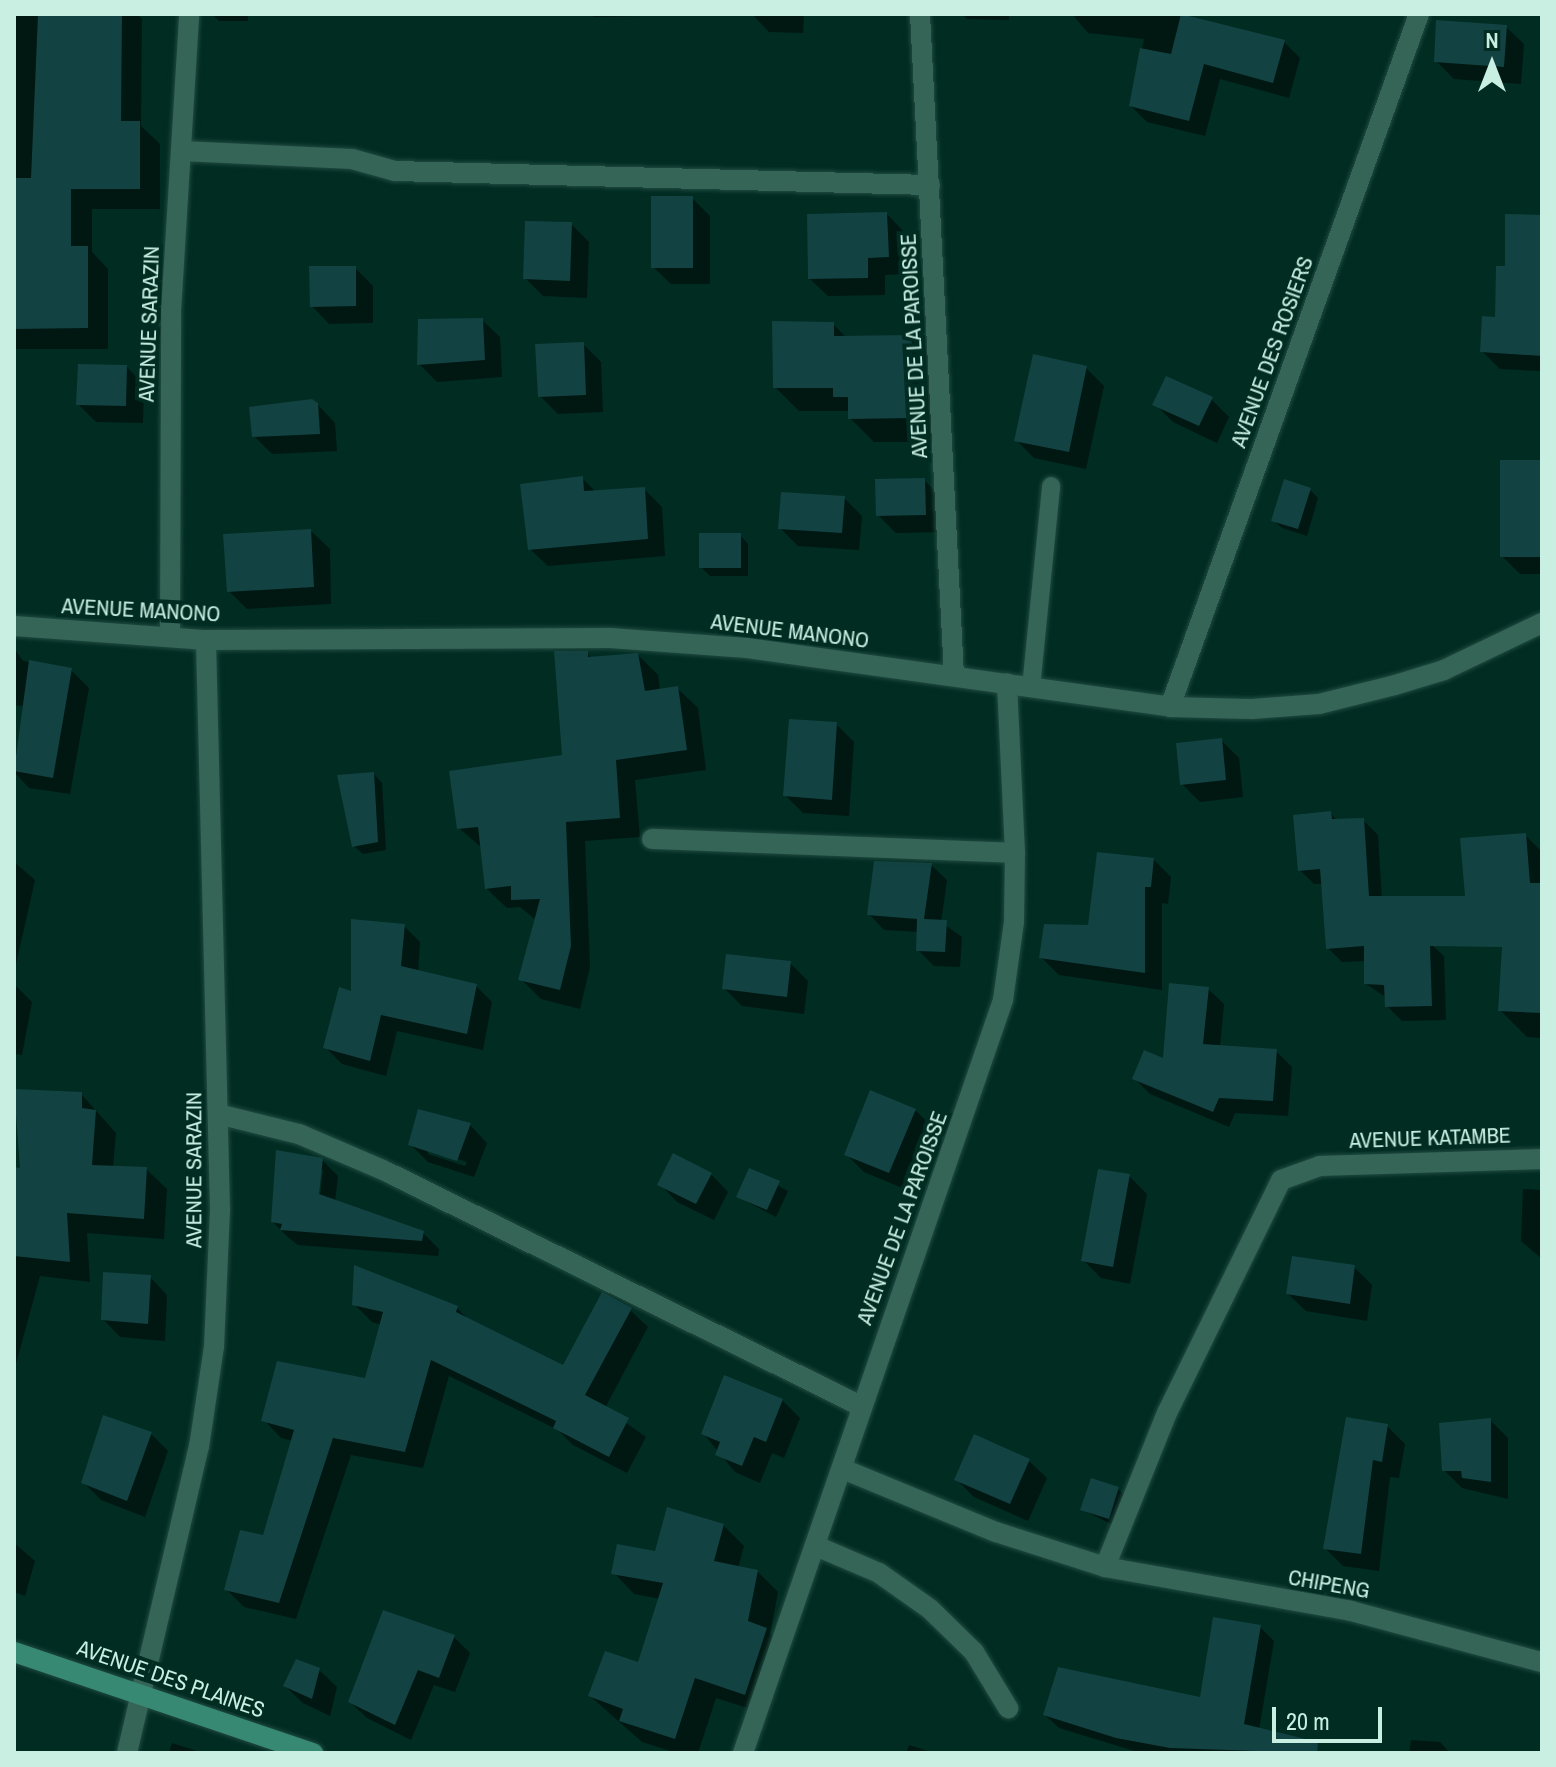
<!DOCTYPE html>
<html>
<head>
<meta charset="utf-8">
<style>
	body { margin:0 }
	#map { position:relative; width:1556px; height:1767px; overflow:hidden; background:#002c22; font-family:"Archivo Narrow",sans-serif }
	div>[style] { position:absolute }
	.shadow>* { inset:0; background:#0007 }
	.building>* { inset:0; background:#124242 }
	.roads { filter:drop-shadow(0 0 2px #204b41) drop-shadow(0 0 2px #204b41) }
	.lane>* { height:18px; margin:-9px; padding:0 9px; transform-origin:9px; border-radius:9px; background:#356557 }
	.street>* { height:20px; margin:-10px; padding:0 10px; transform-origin:10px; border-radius:10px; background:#356557 }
	.secondary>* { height:20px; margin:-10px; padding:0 10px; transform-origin:10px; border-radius:10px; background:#388974 }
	span { translate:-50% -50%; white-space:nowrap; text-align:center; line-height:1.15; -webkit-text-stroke:8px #002c22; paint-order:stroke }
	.street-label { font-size:22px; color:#c9eee2 }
	.frame { position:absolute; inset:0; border:16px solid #c9eee2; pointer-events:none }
	.north { position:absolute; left:1452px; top:24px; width:80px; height:80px; -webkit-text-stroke:6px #002c22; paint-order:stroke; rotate:0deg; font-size:22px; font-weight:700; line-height:32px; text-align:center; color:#c9eee2 }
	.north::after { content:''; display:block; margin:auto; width:28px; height:36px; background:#c9eee2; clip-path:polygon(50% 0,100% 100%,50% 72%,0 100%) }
	.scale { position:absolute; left:1272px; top:1707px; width:110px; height:36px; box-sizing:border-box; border:4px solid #c9eee2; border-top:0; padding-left:10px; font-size:24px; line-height:28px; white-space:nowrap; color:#c9eee2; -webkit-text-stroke:6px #002c22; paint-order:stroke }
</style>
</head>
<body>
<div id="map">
	<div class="shadow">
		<div style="clip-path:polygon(14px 14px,137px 14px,142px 19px,141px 126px,160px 144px,160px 209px,92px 209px,92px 252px,108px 269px,108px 349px,14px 349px)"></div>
		<div style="clip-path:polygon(212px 14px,248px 14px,248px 21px,219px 21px)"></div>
		<div style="clip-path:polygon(591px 14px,690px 14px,690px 15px,594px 17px)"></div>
		<div style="clip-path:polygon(752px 14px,820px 14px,804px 14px,803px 33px,769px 32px)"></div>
		<div style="clip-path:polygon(962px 14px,1009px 14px,1009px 20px,967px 19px)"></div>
		<div style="clip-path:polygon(1072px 14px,1181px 14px,1284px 42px,1300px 58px,1289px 98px,1220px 79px,1205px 136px,1147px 122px,1131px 106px,1144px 39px,1088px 33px)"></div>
		<div style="clip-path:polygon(1506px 27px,1524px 44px,1521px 84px,1454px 79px,1436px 61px)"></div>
		<div style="clip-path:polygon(692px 198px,710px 216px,710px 284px,671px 284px,653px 267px)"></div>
		<div style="clip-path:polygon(887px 214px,904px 232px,906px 274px,885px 275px,885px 295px,828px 296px,810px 279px)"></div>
		<div style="clip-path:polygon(1542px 217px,1542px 371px,1500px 369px,1482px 351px,1497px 319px,1507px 269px)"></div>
		<div style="clip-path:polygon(571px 224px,589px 242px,587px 298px,543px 296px,525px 278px)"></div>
		<div style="clip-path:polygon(355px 268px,373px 286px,373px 323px,329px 324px,312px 306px)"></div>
		<div style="clip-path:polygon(482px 320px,500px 337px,502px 377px,437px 382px,419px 364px)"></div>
		<div style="clip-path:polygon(833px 324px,847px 338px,911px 337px,935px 361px,935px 442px,874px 442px,850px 418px,850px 411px,799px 411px,775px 387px)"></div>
		<div style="clip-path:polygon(583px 344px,601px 362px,603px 412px,558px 414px,540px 396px)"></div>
		<div style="clip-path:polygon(127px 367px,144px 385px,143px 423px,96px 422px,78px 404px)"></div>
		<div style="clip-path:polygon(1086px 368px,1104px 386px,1086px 469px,1034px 458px,1016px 440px)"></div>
		<div style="clip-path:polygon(1211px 399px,1229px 417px,1217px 443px,1173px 422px,1155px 404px)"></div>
		<div style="clip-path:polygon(317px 404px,335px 423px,337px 451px,272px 454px,254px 436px)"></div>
		<div style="clip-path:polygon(1542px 462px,1542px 574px,1520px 574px,1502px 556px)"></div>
		<div style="clip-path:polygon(582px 478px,596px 492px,644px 489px,662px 507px,665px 556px,548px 566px,530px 549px)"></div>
		<div style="clip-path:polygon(924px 480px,942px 498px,943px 532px,896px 533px,878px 515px)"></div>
		<div style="clip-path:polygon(1310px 490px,1318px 498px,1307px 536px,1282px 528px,1273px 520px)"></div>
		<div style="clip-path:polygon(844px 498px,862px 516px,859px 550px,798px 546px,780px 528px)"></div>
		<div style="clip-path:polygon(312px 532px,330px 549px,331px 604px,247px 609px,229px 591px,225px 536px)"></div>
		<div style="clip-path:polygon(740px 535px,748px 544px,748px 576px,710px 576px,701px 567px)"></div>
		<div style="clip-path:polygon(14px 648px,23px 661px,71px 670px,89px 688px,70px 794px,29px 788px,14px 772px,23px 706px,14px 705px)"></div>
		<div style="clip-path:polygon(587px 653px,592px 659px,638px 655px,658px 675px,660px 691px,677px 688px,698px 708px,706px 770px,635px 780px,640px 837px,585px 841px,590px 967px,580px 1009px,541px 999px,521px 979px,536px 920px,520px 907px,507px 908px,486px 888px,482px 848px,459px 828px,564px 757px)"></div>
		<div style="clip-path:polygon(836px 724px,854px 742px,849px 816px,803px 813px,785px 795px)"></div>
		<div style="clip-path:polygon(1221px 740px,1239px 758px,1243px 797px,1200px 802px,1182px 784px)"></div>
		<div style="clip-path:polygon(374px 774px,382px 783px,386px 850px,363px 854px,354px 846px)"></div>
		<div style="clip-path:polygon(1330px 813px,1338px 821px,1363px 820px,1378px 835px,1382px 900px,1444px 956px,1446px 1020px,1402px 1021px,1387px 1006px,1387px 998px,1366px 984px,1366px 961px,1342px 962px,1328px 948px,1323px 884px,1314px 884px,1300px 870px)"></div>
		<div style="clip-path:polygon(1525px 835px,1540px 850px,1542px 913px,1483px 921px)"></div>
		<div style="clip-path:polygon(1153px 859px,1171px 877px,1168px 904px,1162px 903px,1162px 990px,1059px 975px,1041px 957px,1090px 927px)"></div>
		<div style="clip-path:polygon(14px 862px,35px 880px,14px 973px)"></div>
		<div style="clip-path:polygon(931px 865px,947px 880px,941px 922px,962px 937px,960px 967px,934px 966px,918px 950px,919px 932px,884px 930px,869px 914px)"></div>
		<div style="clip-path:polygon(404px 926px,420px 942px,418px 972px,476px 986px,492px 1002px,483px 1050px,397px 1031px,386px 1076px,342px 1064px,325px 1047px,353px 993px)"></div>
		<div style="clip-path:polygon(1542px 948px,1542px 1038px,1527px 1037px,1500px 1010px)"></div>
		<div style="clip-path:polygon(790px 963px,808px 981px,804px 1014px,742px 1006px,724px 988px)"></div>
		<div style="clip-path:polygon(14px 984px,32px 1002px,22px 1055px,14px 1054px)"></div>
		<div style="clip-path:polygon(1208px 989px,1224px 1004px,1220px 1047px,1276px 1051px,1292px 1067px,1288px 1116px,1235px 1113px,1229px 1127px,1150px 1094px,1135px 1079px,1165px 1060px)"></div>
		<div style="clip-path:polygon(81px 1094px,116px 1133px,113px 1167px,146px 1169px,167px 1189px,164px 1239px,87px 1233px,90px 1282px,40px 1276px,14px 1371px,14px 1169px,22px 1170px)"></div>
		<div style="clip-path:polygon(915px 1110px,933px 1128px,907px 1190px,864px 1172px,846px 1154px)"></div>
		<div style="clip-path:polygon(evenodd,470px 1125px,487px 1143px,474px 1177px,428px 1162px,410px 1144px,470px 1125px,428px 1149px,467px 1162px,465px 1166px,428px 1154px,428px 1149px)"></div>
		<div style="clip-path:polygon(evenodd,322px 1160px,338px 1176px,335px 1202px,423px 1233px,439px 1249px,438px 1256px,298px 1245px,289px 1238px,273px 1222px,322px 1160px,319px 1170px,323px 1170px,319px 1204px,315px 1204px,319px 1170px)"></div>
		<div style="clip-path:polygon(750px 1171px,788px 1191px,776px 1217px,738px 1197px)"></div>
		<div style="clip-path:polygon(711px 1174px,728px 1192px,714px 1220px,677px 1202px,660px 1184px)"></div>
		<div style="clip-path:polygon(1129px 1176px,1147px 1194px,1130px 1284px,1101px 1278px,1083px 1260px)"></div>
		<div style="clip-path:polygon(1523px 1189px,1542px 1190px,1542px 1259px,1521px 1241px)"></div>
		<div style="clip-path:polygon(1354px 1267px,1372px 1285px,1367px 1321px,1306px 1311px,1288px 1294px)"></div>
		<div style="clip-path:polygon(150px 1277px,167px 1295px,165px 1341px,120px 1337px,103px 1319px)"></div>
		<div style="clip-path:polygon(354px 1304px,457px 1308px,470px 1321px,564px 1368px,630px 1310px,648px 1327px,605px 1408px,646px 1437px,627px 1473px,573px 1445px,558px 1430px,449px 1376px,423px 1468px,351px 1455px,296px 1619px,244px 1607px,227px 1590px,265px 1537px,293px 1441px,281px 1438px,264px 1420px,367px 1381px,382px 1325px,372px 1322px)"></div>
		<div style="clip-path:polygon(782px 1400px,800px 1418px,784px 1458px,772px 1453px,760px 1483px,735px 1472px,703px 1433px)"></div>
		<div style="clip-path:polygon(1490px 1420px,1508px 1438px,1508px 1499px,1462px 1488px,1444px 1470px)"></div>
		<div style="clip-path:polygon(1387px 1426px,1405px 1444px,1399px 1478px,1390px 1477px,1379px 1571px,1343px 1566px,1325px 1548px)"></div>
		<div style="clip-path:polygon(151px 1434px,168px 1451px,145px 1517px,101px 1500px,83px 1482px)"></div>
		<div style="clip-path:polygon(975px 1437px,1029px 1461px,1047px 1478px,1028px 1521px,974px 1497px,956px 1479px)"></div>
		<div style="clip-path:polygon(1118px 1489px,1126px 1497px,1117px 1527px,1083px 1510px)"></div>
		<div style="clip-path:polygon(723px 1525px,744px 1546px,738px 1568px,757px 1571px,778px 1592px,770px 1634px,787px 1650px,766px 1714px,716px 1698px,698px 1753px,677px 1753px,642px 1742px,590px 1696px,639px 1665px,661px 1599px,634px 1594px,614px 1573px)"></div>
		<div style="clip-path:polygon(14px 1543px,35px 1561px,25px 1596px,14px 1592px)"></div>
		<div style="clip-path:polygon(1260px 1627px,1274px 1641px,1259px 1730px,1296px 1753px,1141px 1753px,1059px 1728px,1045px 1715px,1202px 1699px)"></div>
		<div style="clip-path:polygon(454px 1637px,470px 1653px,455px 1692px,434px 1685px,411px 1740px,367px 1718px,350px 1702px)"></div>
		<div style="clip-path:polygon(319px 1670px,337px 1687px,330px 1716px,303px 1703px,285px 1686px)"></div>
		<div style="clip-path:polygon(1411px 1740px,1440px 1742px,1450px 1753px,1409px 1753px)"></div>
		<div style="clip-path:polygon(172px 1743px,203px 1753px,169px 1753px)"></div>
		<div style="clip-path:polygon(909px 1745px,934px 1753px,906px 1753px)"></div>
	</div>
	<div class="building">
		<div style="clip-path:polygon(38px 14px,122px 14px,121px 121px,140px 121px,140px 189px,71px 189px,71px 246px,88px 246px,88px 328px,14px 329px,14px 178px,31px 178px)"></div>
		<div style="clip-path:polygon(1181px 14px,1285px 40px,1273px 83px,1204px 64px,1189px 121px,1129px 106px,1140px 48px,1171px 54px)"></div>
		<div style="clip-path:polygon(1436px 20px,1507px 25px,1504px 67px,1434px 62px)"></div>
		<div style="clip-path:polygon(651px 196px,693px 196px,693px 268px,651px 268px)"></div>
		<div style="clip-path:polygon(887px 212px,889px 257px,868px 258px,868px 278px,808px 279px,807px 214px)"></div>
		<div style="clip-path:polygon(1505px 214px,1542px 215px,1542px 356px,1480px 352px,1482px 316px,1495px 317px,1496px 266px,1505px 266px)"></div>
		<div style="clip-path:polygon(525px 221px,572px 222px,570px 281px,523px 279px)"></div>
		<div style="clip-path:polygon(309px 266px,356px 266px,356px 306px,310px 307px)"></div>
		<div style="clip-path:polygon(483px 318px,485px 360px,417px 365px,418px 319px)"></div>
		<div style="clip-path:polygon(772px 321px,834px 322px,834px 336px,912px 335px,911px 418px,848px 419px,848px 397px,833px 397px,833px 388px,773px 388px)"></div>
		<div style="clip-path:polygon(584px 342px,586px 395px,538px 397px,535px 344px)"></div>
		<div style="clip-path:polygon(1033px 354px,1087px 366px,1069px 452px,1014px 441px)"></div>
		<div style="clip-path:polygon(78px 364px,127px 365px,126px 406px,76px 405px)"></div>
		<div style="clip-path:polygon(1166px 376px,1213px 397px,1199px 426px,1152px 405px)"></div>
		<div style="clip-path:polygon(312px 399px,318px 403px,320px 434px,252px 437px,249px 407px)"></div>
		<div style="clip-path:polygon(1500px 460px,1542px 460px,1542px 557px,1500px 557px)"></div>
		<div style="clip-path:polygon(583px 476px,584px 491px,645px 487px,648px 539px,528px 550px,520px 484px)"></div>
		<div style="clip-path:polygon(925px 478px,926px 515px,876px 516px,875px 479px)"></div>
		<div style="clip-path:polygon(1284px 479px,1311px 488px,1298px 529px,1271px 521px)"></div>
		<div style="clip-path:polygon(781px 492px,845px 496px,842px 533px,778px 529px)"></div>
		<div style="clip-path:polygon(311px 529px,314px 587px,227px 592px,223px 534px)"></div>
		<div style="clip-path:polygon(699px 533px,741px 533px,741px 568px,699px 568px)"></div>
		<div style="clip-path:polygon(554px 651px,588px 651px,588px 657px,638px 653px,645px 691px,678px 686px,687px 750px,616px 760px,620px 818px,566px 822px,571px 946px,560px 990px,518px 980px,540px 899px,511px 900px,511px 886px,485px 889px,478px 827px,457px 829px,449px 771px,562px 755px)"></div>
		<div style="clip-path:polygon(29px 660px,72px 668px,53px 778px,14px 771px)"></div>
		<div style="clip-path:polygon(789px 719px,837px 722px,832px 800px,783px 796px)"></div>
		<div style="clip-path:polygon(1222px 738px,1226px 780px,1180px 785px,1176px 743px)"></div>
		<div style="clip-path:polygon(374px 772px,378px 842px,352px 847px,337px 775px)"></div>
		<div style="clip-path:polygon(1331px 811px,1332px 819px,1364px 818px,1369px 896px,1465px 896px,1460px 838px,1526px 833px,1530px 883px,1542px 883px,1542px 1013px,1498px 1011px,1502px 947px,1430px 946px,1432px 1006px,1385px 1007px,1384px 985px,1364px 984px,1364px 946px,1326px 949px,1320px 869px,1298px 871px,1293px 815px)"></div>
		<div style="clip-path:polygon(1097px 852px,1154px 858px,1151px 887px,1145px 887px,1145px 973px,1039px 958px,1044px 924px,1088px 925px)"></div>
		<div style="clip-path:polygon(874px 861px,932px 863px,924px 919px,947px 920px,945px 952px,916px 951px,917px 919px,867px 915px)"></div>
		<div style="clip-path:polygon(351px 919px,405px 924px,401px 966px,477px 984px,467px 1034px,381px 1015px,370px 1061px,323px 1048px,339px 987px,351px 991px)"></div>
		<div style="clip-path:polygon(726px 954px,791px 961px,787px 997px,722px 989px)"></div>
		<div style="clip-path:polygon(1169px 983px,1209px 987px,1203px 1044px,1277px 1049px,1273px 1101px,1219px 1098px,1213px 1112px,1132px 1079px,1144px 1050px,1163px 1058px)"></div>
		<div style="clip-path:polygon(14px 1089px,82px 1092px,82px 1108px,96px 1110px,92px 1165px,147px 1167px,144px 1219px,67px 1213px,70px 1262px,14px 1256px,14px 1167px,20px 1168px)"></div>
		<div style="clip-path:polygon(870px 1090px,916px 1109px,889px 1173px,844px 1155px)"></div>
		<div style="clip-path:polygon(418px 1109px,471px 1123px,457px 1161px,408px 1145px)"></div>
		<div style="clip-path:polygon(276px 1150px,323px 1158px,319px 1194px,424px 1231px,422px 1241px,280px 1230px,282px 1224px,271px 1222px)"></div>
		<div style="clip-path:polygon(673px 1153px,712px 1173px,696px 1204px,657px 1185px)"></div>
		<div style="clip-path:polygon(749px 1168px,780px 1181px,767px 1210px,736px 1197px)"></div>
		<div style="clip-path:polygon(1098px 1169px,1130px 1174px,1113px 1267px,1081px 1261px)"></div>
		<div style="clip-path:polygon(1292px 1256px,1355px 1265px,1350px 1304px,1286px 1294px)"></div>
		<div style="clip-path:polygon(354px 1265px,458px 1306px,456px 1312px,563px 1365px,602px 1292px,632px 1308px,585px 1395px,629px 1418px,609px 1457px,553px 1428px,556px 1421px,431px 1360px,405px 1452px,333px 1438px,279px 1603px,224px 1590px,240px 1530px,263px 1535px,294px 1430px,261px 1421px,277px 1361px,365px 1378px,383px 1312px,352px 1305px)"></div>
		<div style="clip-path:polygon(103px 1272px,151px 1275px,148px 1324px,101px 1320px)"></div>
		<div style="clip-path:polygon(724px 1375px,783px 1399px,766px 1442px,754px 1437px,742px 1466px,715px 1455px,720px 1442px,701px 1434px)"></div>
		<div style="clip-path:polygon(103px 1415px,152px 1432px,127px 1501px,81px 1483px)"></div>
		<div style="clip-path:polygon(1346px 1417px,1388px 1424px,1382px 1462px,1373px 1460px,1361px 1554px,1323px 1549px)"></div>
		<div style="clip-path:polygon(1491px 1418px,1491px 1482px,1462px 1478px,1461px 1471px,1442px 1471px,1439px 1423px)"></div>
		<div style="clip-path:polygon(974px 1434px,1030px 1459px,1010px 1504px,954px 1480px)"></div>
		<div style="clip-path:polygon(1091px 1478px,1119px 1487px,1109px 1519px,1080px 1510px)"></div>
		<div style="clip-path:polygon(667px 1507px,724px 1524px,714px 1561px,758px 1570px,748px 1621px,767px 1628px,745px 1695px,695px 1678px,675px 1739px,619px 1721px,623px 1709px,588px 1696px,605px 1651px,638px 1662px,663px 1583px,611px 1574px,617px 1544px,655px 1551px)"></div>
		<div style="clip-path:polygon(383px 1610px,455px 1635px,439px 1678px,418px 1670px,395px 1725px,348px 1702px)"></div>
		<div style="clip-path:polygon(1213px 1617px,1261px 1625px,1244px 1724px,1318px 1742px,1317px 1753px,1170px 1748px,1116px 1738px,1043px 1715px,1058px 1667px,1200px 1697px)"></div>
		<div style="clip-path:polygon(296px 1659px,320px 1668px,312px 1699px,283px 1686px)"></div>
	</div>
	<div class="roads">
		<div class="lane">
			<div style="left:1031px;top:688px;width:203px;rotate:-84.3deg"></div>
		</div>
		<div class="street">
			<div style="left:920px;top:14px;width:662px;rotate:87.06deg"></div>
			<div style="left:182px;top:151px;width:170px;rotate:2.7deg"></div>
			<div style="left:352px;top:159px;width:45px;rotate:15.6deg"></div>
			<div style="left:395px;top:171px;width:535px;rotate:1.5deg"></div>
			<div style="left:14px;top:626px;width:193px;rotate:4.2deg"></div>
			<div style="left:206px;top:640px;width:404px;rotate:-0.3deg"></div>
			<div style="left:610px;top:638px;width:137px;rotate:4.2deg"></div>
			<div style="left:747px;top:648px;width:427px;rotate:7.9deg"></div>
			<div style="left:1170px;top:707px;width:82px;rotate:1.4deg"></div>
			<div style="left:1252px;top:709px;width:67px;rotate:-4.3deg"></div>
			<div style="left:1319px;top:704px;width:78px;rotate:-14deg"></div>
			<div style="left:1395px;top:685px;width:51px;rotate:-17deg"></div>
			<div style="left:1444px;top:670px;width:109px;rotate:-25.6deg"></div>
			<div style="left:170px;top:637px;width:325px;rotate:-89.8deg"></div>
			<div style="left:171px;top:312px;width:299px;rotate:-86.5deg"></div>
			<div style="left:1170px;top:707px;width:736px;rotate:-70.24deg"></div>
			<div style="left:652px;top:839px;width:363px;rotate:2.2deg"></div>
			<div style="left:218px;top:1114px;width:83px;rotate:13.9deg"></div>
			<div style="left:299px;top:1134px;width:91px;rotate:23.2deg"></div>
			<div style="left:383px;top:1170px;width:533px;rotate:26.28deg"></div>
			<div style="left:843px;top:1469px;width:165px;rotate:22.4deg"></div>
			<div style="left:996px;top:1532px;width:114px;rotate:17.8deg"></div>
			<div style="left:1105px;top:1567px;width:250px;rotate:10.1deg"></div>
			<div style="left:1351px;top:1611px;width:198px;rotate:15deg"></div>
			<div style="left:816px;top:1546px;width:69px;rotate:23.2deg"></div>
			<div style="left:879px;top:1573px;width:62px;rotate:35.2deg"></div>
			<div style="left:930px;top:1609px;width:62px;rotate:44.3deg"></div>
			<div style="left:974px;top:1652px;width:66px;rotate:58.7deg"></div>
			<div style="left:1105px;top:1567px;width:166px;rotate:-68.1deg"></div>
			<div style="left:1167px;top:1413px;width:259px;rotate:-63.9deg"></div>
			<div style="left:1281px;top:1180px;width:41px;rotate:-19.7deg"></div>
			<div style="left:1320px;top:1166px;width:222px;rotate:-1.8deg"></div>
			<div style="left:127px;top:1753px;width:314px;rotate:-76.8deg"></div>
			<div style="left:199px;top:1447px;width:101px;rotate:-81.5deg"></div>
			<div style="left:214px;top:1347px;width:137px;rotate:-87.5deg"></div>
			<div style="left:220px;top:1210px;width:570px;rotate:-91.41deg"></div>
			<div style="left:743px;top:1753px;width:797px;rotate:-70.95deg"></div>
			<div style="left:1003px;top:1000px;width:79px;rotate:-82deg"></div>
			<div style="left:1014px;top:922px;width:69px;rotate:-89.2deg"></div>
			<div style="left:1015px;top:853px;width:170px;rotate:-92.7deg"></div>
		</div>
		<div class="secondary">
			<div style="left:14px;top:1652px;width:316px;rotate:18.7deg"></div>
		</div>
	</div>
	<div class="street-label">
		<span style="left:149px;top:324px;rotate:-88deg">AVENUE SARAZIN</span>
		<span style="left:914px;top:346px;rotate:-93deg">AVENUE DE LA PAROISSE</span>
		<span style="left:1272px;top:352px;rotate:-70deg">AVENUE DES ROSIERS</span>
		<span style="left:141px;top:610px;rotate:3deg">AVENUE MANONO</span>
		<span style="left:790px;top:631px;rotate:7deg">AVENUE MANONO</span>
		<span style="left:1430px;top:1138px;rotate:-2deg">AVENUE KATAMBE</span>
		<span style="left:194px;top:1170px;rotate:-90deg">AVENUE SARAZIN</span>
		<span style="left:902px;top:1218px;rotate:-70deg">AVENUE DE LA PAROISSE</span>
		<span style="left:1329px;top:1584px;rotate:10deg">CHIPENG</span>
		<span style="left:171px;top:1679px;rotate:19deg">AVENUE DES PLAINES</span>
	</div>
	<div class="frame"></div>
	<div class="north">N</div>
	<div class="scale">20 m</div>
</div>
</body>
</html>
